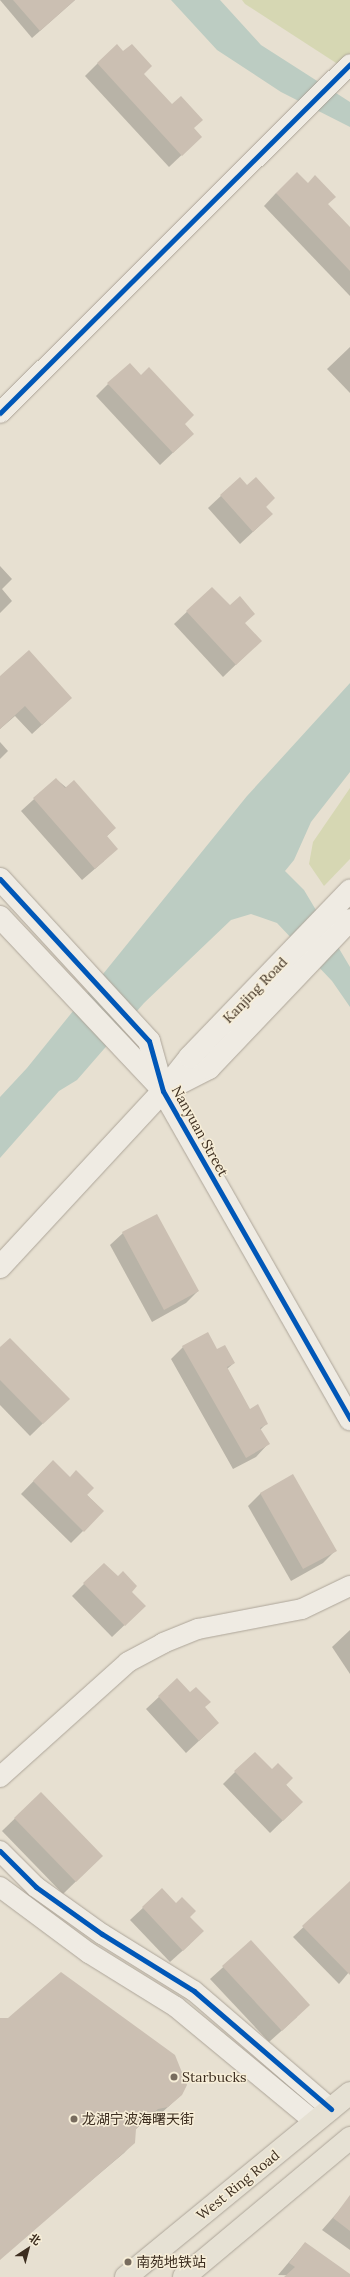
<!DOCTYPE html>
<html>
<head>
<meta charset="utf-8">
<style>
	body { margin:0 }
	#map { position:relative; width:350px; height:2277px; overflow:hidden; background:#e7e0d1; font-family:Lora,"Noto Sans SC",serif }
	div>[style] { position:absolute }
	.green>* { inset:0; background:#d6d7b3 }
	.water>* { inset:0; background:#bcccc2 }
	.shadow>* { inset:0; background:#0003 }
	.building>* { inset:0; background:#cbbfb2 }
	.roads { filter:drop-shadow(0 0 1px #ada599) drop-shadow(0 0 1px #ada599) }
	.street>* { height:20px; margin:-10px; padding:0 10px; transform-origin:10px; border-radius:10px; background:#efebe3 }
	.secondary>* { height:22px; margin:-11px; padding:0 11px; transform-origin:11px; border-radius:11px; background:#efebe3 }
	.primary>* { height:22px; margin:-11px; padding:0 11px; transform-origin:11px; border-radius:11px; background:#e6e1d4 }
	.cycleway>* { height:5px; margin:-2.5px; padding:0 2.5px; transform-origin:2.5px; border-radius:2.5px; background:#0057b8 }
	.dots>* { width:11px; height:11px; translate:-50% -50%; box-sizing:border-box; border:2px solid #f7eed8; border-radius:50% }
	span { translate:-50% -50%; white-space:nowrap; text-align:center; line-height:1.15; -webkit-text-stroke:3px #f7eed8; paint-order:stroke }
	.street-label { font-size:14px; color:#3d2e20 }
	.poi-label { font-size:14px; color:#3d2e20 }
	.left { translate:0 -50%; text-align:left }
	.north { position:absolute; left:8px; top:2229px; width:40px; height:40px; -webkit-text-stroke:3px #f7eed8; paint-order:stroke; rotate:36deg; font-size:11px; font-weight:700; line-height:16px; text-align:center; color:#3d2e20 }
	.north::after { content:''; display:block; margin:auto; width:14px; height:18px; background:#3d2e20; clip-path:polygon(50% 0,100% 100%,50% 72%,0 100%) }
</style>
</head>
<body>
<div id="map">
	<div class="green">
		<div style="clip-path:polygon(242px 0,350px 0,350px 72px,245px 4px)"></div>
		<div style="clip-path:polygon(350px 788px,350px 859px,324px 886px,309px 864px,313px 842px)"></div>
	</div>
	<div class="water">
		<div style="clip-path:polygon(171px 0,220px 0,261px 45px,350px 102px,350px 127px,281px 92px,217px 50px)"></div>
		<div style="clip-path:polygon(350px 683px,350px 772px,311px 822px,294px 860px,285px 871px,304px 890px,350px 967px,350px 1007px,332px 981px,277px 923px,251px 914px,231px 920px,144px 1003px,77px 1080px,59px 1091px,0 1158px,0 1097px,27px 1068px,247px 796px)"></div>
	</div>
	<div class="shadow">
		<div style="clip-path:polygon(0 0,75px 0,32px 38px)"></div>
		<div style="clip-path:polygon(98px 63px,143px 74px,193px 128px,188px 149px,169px 167px,85px 76px)"></div>
		<div style="clip-path:polygon(276px 193px,327px 205px,350px 229px,350px 296px,264px 206px)"></div>
		<div style="clip-path:polygon(350px 347px,350px 393px,327px 369px)"></div>
		<div style="clip-path:polygon(108px 384px,184px 425px,180px 446px,160px 465px,96px 396px)"></div>
		<div style="clip-path:polygon(240px 478px,272px 514px,240px 544px,208px 508px)"></div>
		<div style="clip-path:polygon(0 566px,12px 579px,2px 589px,12px 601px,0 613px)"></div>
		<div style="clip-path:polygon(212px 588px,244px 623px,248px 653px,223px 677px,174px 624px)"></div>
		<div style="clip-path:polygon(0 677px,71px 698px,32px 734px,15px 716px,0 729px)"></div>
		<div style="clip-path:polygon(0 742px,8px 751px,0 759px)"></div>
		<div style="clip-path:polygon(56px 779px,115px 828px,106px 837px,104px 861px,82px 880px,21px 811px)"></div>
		<div style="clip-path:polygon(123px 1233px,198px 1291px,186px 1303px,152px 1322px,110px 1245px)"></div>
		<div style="clip-path:polygon(183px 1347px,217px 1350px,234px 1363px,227px 1369px,249px 1410px,267px 1423px,260px 1430px,268px 1444px,256px 1457px,233px 1469px,171px 1359px)"></div>
		<div style="clip-path:polygon(0 1349px,68px 1399px,30px 1436px,0 1405px)"></div>
		<div style="clip-path:polygon(53px 1461px,103px 1511px,71px 1543px,21px 1494px)"></div>
		<div style="clip-path:polygon(261px 1493px,335px 1551px,323px 1563px,291px 1581px,248px 1506px)"></div>
		<div style="clip-path:polygon(104px 1564px,130px 1592px,132px 1618px,112px 1637px,72px 1596px)"></div>
		<div style="clip-path:polygon(350px 1630px,350px 1674px,332px 1647px)"></div>
		<div style="clip-path:polygon(177px 1680px,218px 1723px,186px 1753px,146px 1709px)"></div>
		<div style="clip-path:polygon(272px 1770px,302px 1802px,270px 1833px,223px 1784px,235px 1772px)"></div>
		<div style="clip-path:polygon(41px 1793px,102px 1856px,63px 1894px,2px 1831px)"></div>
		<div style="clip-path:polygon(350px 1883px,350px 1971px,339px 1984px,293px 1937px)"></div>
		<div style="clip-path:polygon(162px 1890px,189px 1917px,190px 1944px,170px 1962px,130px 1920px)"></div>
		<div style="clip-path:polygon(251px 1942px,297px 2017px,269px 2042px,210px 1979px)"></div>
		<div style="clip-path:polygon(0 2019px,181px 2095px,157px 2117px,147px 2118px,135px 2130px,134px 2142px,124px 2153px,0 2257px)"></div>
		<div style="clip-path:polygon(350px 2198px,350px 2250px,322px 2230px)"></div>
		<div style="clip-path:polygon(305px 2243px,350px 2276px,350px 2277px,278px 2275px)"></div>
	</div>
	<div class="building">
		<div style="clip-path:polygon(13px 0,75px 0,40px 31px)"></div>
		<div style="clip-path:polygon(117px 44px,123px 51px,132px 44px,152px 66px,144px 74px,172px 104px,181px 96px,203px 120px,194px 128px,202px 137px,182px 156px,97px 63px)"></div>
		<div style="clip-path:polygon(297px 172px,308px 183px,315px 175px,336px 197px,328px 204px,350px 227px,350px 271px,276px 193px)"></div>
		<div style="clip-path:polygon(130px 363px,141px 375px,149px 367px,194px 415px,185px 424px,194px 434px,173px 453px,107px 383px)"></div>
		<div style="clip-path:polygon(240px 477px,247px 485px,256px 477px,275px 498px,266px 507px,273px 514px,253px 532px,220px 495px)"></div>
		<div style="clip-path:polygon(212px 587px,230px 605px,240px 596px,255px 614px,245px 623px,262px 641px,236px 665px,186px 611px)"></div>
		<div style="clip-path:polygon(29px 650px,72px 698px,42px 725px,25px 706px,0 729px,0 676px)"></div>
		<div style="clip-path:polygon(56px 778px,65px 788px,74px 780px,116px 828px,107px 836px,118px 849px,95px 869px,33px 798px)"></div>
		<div style="clip-path:polygon(157px 1214px,199px 1291px,164px 1310px,122px 1232px)"></div>
		<div style="clip-path:polygon(208px 1332px,217px 1349px,225px 1345px,235px 1363px,227px 1367px,250px 1409px,258px 1404px,268px 1424px,260px 1428px,270px 1444px,246px 1458px,182px 1346px)"></div>
		<div style="clip-path:polygon(10px 1338px,70px 1399px,43px 1424px,0 1380px,0 1347px)"></div>
		<div style="clip-path:polygon(53px 1460px,70px 1477px,76px 1470px,94px 1488px,87px 1495px,104px 1511px,84px 1532px,33px 1481px)"></div>
		<div style="clip-path:polygon(293px 1474px,337px 1551px,303px 1569px,260px 1493px)"></div>
		<div style="clip-path:polygon(104px 1563px,118px 1576px,123px 1571px,137px 1586px,132px 1592px,146px 1606px,125px 1626px,83px 1583px)"></div>
		<div style="clip-path:polygon(177px 1678px,190px 1692px,196px 1687px,211px 1702px,205px 1707px,219px 1723px,199px 1741px,158px 1696px)"></div>
		<div style="clip-path:polygon(255px 1752px,272px 1769px,278px 1763px,293px 1778px,286px 1785px,303px 1802px,283px 1821px,234px 1771px)"></div>
		<div style="clip-path:polygon(41px 1792px,103px 1856px,76px 1882px,14px 1818px)"></div>
		<div style="clip-path:polygon(350px 1881px,350px 1975px,302px 1926px)"></div>
		<div style="clip-path:polygon(162px 1888px,176px 1903px,182px 1897px,196px 1911px,190px 1917px,204px 1931px,183px 1951px,142px 1907px)"></div>
		<div style="clip-path:polygon(251px 1940px,310px 2005px,282px 2031px,222px 1966px)"></div>
		<div style="clip-path:polygon(61px 1972px,175px 2055px,187px 2085px,182px 2095px,168px 2107px,158px 2109px,136px 2129px,135px 2143px,0 2260px,0 2018px,8px 2018px)"></div>
		<div style="clip-path:polygon(350px 2195px,350px 2231px,333px 2218px)"></div>
		<div style="clip-path:polygon(305px 2242px,350px 2274px,350px 2277px,284px 2277px,295px 2267px,289px 2263px)"></div>
	</div>
	<div class="roads">
		<div class="street">
			<div style="left:0;top:413px;width:494px;rotate:-44.9deg"></div>
			<div style="left:0;top:1777px;width:172px;rotate:-41.9deg"></div>
			<div style="left:128px;top:1662px;width:40px;rotate:-28deg"></div>
			<div style="left:163px;top:1643px;width:38px;rotate:-22deg"></div>
			<div style="left:198px;top:1629px;width:106px;rotate:-10.9deg"></div>
			<div style="left:302px;top:1609px;width:53px;rotate:-25.6deg"></div>
			<div style="left:0;top:1851px;width:51px;rotate:45deg"></div>
			<div style="left:36px;top:1887px;width:81px;rotate:35.5deg"></div>
			<div style="left:102px;top:1934px;width:108px;rotate:31.8deg"></div>
			<div style="left:194px;top:1991px;width:181px;rotate:40.7deg"></div>
			<div style="left:0;top:1887px;width:111px;rotate:36.6deg"></div>
			<div style="left:89px;top:1953px;width:102px;rotate:31.8deg"></div>
			<div style="left:176px;top:2007px;width:180px;rotate:39.6deg"></div>
		</div>
		<div class="secondary">
			<div style="left:0;top:879px;width:220px;rotate:47.4deg"></div>
			<div style="left:149px;top:1041px;width:52px;rotate:74.4deg"></div>
			<div style="left:163px;top:1091px;width:378px;rotate:60.3deg"></div>
			<div style="left:0;top:917px;width:238px;rotate:46.7deg"></div>
			<div style="left:170px;top:1088px;width:44px;rotate:-27.1deg"></div>
			<div style="left:209px;top:1068px;width:204px;rotate:-46.4deg"></div>
			<div style="left:0;top:1267px;width:240px;rotate:-47.2deg"></div>
			<div style="left:163px;top:1091px;width:43px;rotate:-51.5deg"></div>
			<div style="left:190px;top:1057px;width:231px;rotate:-46.1deg"></div>
		</div>
		<div class="primary">
			<div style="left:126px;top:2277px;width:290px;rotate:-39.4deg"></div>
			<div style="left:184px;top:2277px;width:217px;rotate:-39.9deg"></div>
		</div>
	</div>
	<div class="cycleway">
		<div style="left:0;top:413px;width:494px;rotate:-44.9deg"></div>
		<div style="left:0;top:879px;width:220px;rotate:47.4deg"></div>
		<div style="left:149px;top:1041px;width:52px;rotate:74.4deg"></div>
		<div style="left:163px;top:1091px;width:378px;rotate:60.3deg"></div>
		<div style="left:0;top:1851px;width:51px;rotate:45deg"></div>
		<div style="left:36px;top:1887px;width:81px;rotate:35.5deg"></div>
		<div style="left:102px;top:1934px;width:108px;rotate:31.8deg"></div>
		<div style="left:194px;top:1991px;width:181px;rotate:40.7deg"></div>
	</div>
	<div class="dots">
		<div style="left:174px;top:2077px;background:#786c5e"></div>
		<div style="left:74px;top:2119px;background:#786c5e"></div>
		<div style="left:128px;top:2262px;background:#786c5e"></div>
	</div>
	<div class="street-label">
		<span style="left:255px;top:990px;rotate:-46deg">Kanjing Road</span>
		<span style="left:200px;top:1131px;rotate:61deg">Nanyuan Street</span>
		<span style="left:238px;top:2185px;rotate:-39deg">West Ring Road</span>
	</div>
	<div class="poi-label">
		<span class="left" style="left:182px;top:2077px">Starbucks</span>
		<span class="left" style="left:82px;top:2119px">龙湖宁波海曙天街</span>
		<span class="left" style="left:136px;top:2262px">南苑地铁站</span>
	</div>
	<div class="north">北</div>
</div>
</body>
</html>
